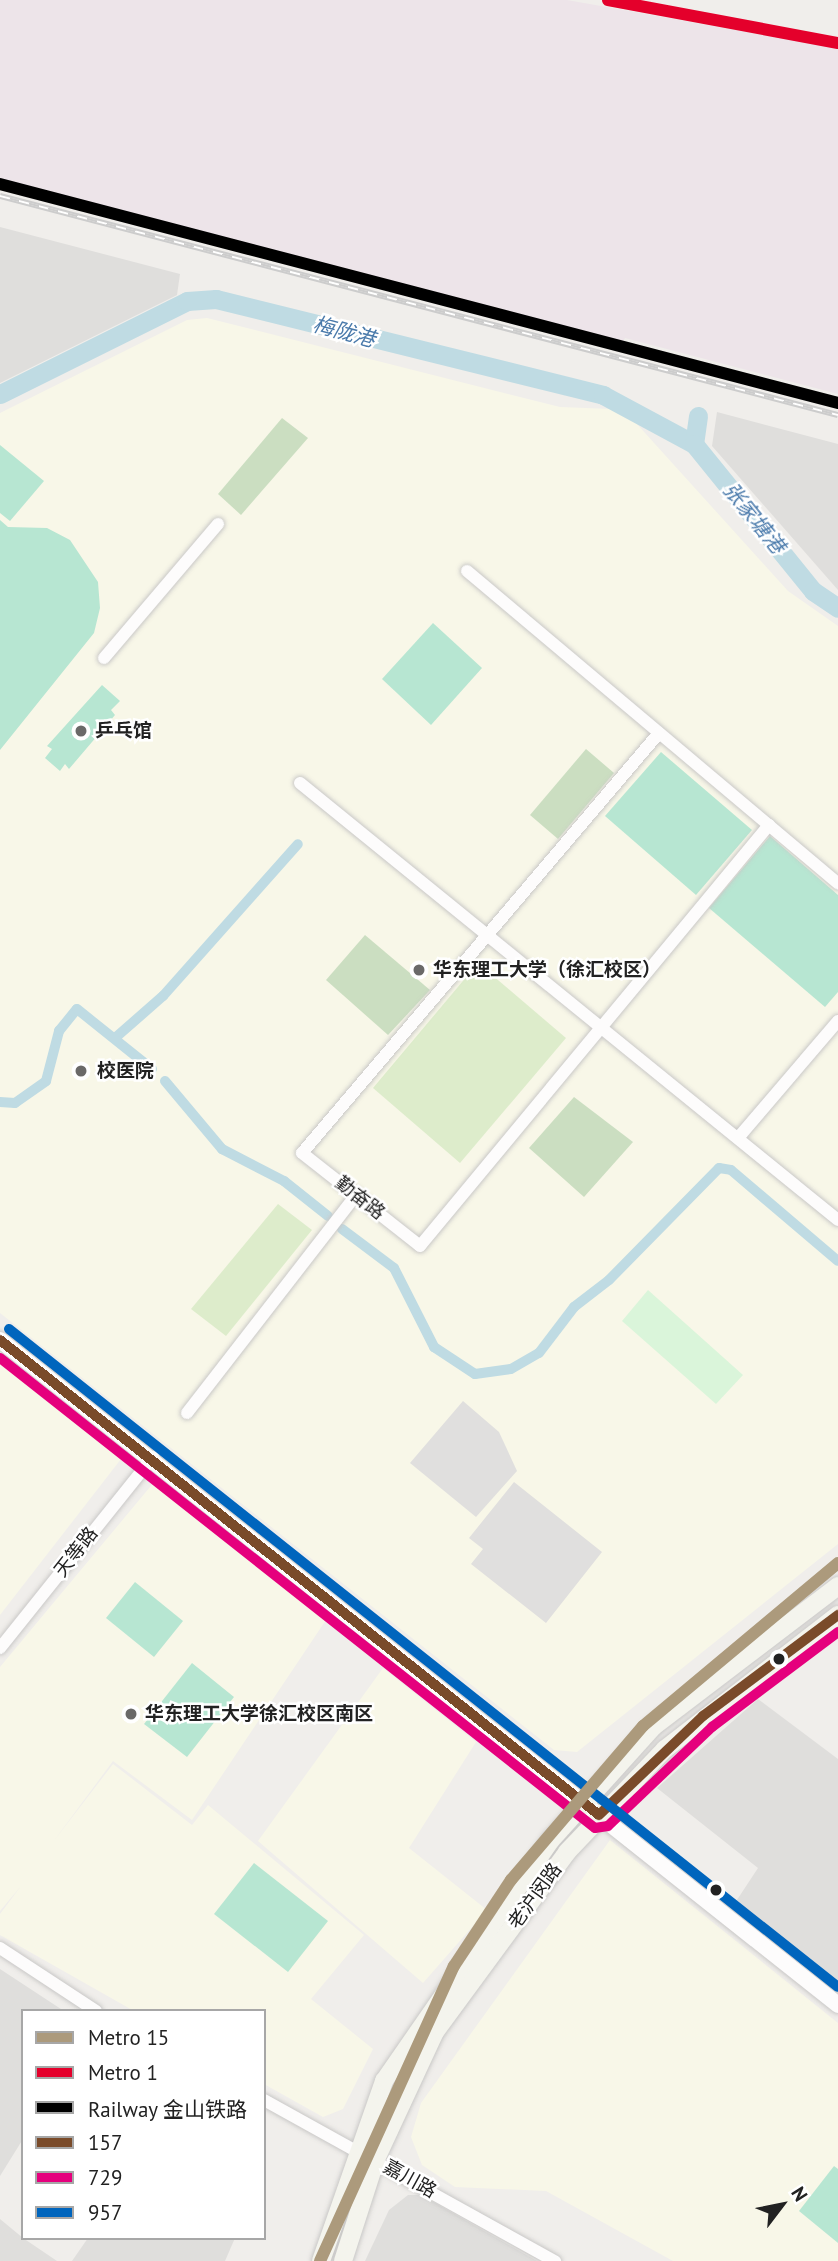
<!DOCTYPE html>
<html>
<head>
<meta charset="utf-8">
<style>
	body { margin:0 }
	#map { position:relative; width:838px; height:2261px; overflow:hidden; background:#f0eeeb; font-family:"PT Sans","Noto Sans SC",sans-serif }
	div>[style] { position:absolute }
	.residential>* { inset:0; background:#dfdedc }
	.industrial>* { inset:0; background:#ede4e9 }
	.education>* { inset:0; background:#f8f7e8 }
	.grass>* { inset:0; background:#ddeccb }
	.forest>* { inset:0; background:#cbdec1 }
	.park>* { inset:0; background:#daf5da }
	.pitch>* { inset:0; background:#b7e6d2 }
	.parking>* { inset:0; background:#e0dfde }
	.canal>* { height:10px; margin:-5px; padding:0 5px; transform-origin:5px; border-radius:5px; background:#bfdbe3 }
	.river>* { height:19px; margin:-9.5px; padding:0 9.5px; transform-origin:9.5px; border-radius:9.5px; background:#bfdbe3 }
	.roads { filter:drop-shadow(0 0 2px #c9c8c7) drop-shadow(0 0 2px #c9c8c7) }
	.minor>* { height:12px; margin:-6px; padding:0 6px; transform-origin:6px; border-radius:6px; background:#fdfcfc }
	.tertiary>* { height:16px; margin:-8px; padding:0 8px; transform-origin:8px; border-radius:8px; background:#fdfcfc }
	.secondary>* { height:18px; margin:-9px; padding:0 9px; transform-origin:9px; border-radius:9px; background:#f4f4ed }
	.rail>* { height:6px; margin-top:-3px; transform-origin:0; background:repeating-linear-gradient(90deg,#fff 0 10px,#ccc 0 20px); box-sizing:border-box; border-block:2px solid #ccc }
	.bus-1>* { height:10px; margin:-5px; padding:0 5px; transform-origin:5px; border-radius:5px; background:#7a4b2a }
	.bus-2>* { height:10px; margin:-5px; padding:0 5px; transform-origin:5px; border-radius:5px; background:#e5007d }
	.bus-3>* { height:10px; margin:-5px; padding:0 5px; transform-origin:5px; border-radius:5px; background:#0065bd }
	.rail-1>* { height:12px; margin:-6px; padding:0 6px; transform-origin:6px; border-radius:6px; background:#000 }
	.metro-1>* { height:12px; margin:-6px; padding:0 6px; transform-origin:6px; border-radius:6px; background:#ac9a7c }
	.metro-2>* { height:12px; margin:-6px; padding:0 6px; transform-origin:6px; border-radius:6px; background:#e4002b }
	.dots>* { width:19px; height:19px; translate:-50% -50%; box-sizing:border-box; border:4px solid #fff; border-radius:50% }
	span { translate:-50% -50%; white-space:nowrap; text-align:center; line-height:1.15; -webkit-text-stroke:5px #fff; paint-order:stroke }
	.poi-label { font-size:19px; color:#222; font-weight:700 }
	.left { translate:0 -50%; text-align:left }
	.street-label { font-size:19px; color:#222 }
	.water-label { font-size:21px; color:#4a7aab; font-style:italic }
	.legend { position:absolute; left:21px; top:2009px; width:245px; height:231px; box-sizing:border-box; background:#fff; border:2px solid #a7a7a7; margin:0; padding:9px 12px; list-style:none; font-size:21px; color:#222 }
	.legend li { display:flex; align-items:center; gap:14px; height:35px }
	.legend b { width:35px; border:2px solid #a7a7a7 }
	.north { position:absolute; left:747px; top:2170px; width:70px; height:70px; -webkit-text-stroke:5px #fff; paint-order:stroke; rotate:58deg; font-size:19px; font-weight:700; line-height:28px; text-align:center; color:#222 }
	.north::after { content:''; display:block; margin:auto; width:24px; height:32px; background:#222; clip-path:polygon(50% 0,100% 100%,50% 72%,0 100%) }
</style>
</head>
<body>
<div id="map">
	<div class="residential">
		<div style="clip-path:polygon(0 227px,180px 274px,177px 295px,0 383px)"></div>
		<div style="clip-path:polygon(717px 412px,838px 444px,838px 590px,712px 446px)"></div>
		<div style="clip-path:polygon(758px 1699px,838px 1759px,838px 1993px,731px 1909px,758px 1868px,657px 1788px)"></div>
		<div style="clip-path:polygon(0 1969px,64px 2011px,23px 2011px,23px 2139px,0 2176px)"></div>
		<div style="clip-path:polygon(408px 2195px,421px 2195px,537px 2261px,365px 2261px,389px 2210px)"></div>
		<div style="clip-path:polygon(0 2219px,23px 2238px,57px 2261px,0 2261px)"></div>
		<div style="clip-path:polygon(88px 2238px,235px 2238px,225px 2261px,72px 2261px)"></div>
	</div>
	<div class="industrial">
		<div style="clip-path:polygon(0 0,567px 0,838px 48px,838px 394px,625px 338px,621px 346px,0 179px)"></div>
	</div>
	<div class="education">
		<div style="clip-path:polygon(207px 318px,560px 407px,611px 409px,636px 423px,788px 591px,838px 626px,838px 1544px,577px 1752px,554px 1750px,0 1313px,0 413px,187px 320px)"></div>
		<div style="clip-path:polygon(0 1362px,121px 1459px,0 1615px)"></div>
		<div style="clip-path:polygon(155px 1481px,328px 1617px,192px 1820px,113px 1761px,53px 1842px,113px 1764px,192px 1825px,208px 1805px,364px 1935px,311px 1999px,373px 2049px,343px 2109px,323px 2117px,264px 2084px,264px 2011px,134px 2011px,0 1935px,0 1914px,21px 1886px,0 1911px,0 1667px)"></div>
		<div style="clip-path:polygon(383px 1668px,476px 1742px,409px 1848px,487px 1910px,423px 1983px,258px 1841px)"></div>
		<div style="clip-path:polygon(610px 1840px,838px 2023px,838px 2261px,673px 2261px,546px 2191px,455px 2187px,422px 2165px,411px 2137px,421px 2103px)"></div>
	</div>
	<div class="grass">
		<div style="clip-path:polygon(478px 963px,566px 1038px,460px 1163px,373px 1088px)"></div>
		<div style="clip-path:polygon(278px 1204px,312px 1230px,226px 1336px,191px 1309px)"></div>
	</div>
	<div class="forest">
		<div style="clip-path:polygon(282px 418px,308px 438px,241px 515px,218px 494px)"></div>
		<div style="clip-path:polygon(586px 749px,614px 773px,558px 839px,530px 815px)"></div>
		<div style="clip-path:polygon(365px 935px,430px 990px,388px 1035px,326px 980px)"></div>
		<div style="clip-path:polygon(574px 1097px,633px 1142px,584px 1197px,529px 1148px)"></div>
	</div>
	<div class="park">
		<div style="clip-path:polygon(648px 1290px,743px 1375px,716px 1404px,622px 1321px)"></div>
	</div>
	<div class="pitch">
		<div style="clip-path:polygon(0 445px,44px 481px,10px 521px,0 513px)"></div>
		<div style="clip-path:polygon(0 520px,8px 527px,47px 528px,70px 540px,98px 582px,100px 608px,94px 633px,0 750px)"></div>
		<div style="clip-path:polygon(433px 623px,482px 668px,431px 725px,382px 679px)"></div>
		<div style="clip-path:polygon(102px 685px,120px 701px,111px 710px,115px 715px,69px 769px,65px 764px,60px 771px,45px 758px,52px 749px,47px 746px)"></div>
		<div style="clip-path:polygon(661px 752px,752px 830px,696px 895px,605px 816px)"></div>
		<div style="clip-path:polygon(770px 836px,838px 895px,838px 992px,825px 1007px,709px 908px)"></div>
		<div style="clip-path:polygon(135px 1582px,183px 1621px,154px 1657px,106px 1618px)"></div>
		<div style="clip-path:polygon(192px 1663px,234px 1697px,187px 1757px,144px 1724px)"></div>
		<div style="clip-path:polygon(254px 1863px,328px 1921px,288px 1972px,214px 1914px)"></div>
		<div style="clip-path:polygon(834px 2166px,838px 2169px,838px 2243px,799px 2211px)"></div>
	</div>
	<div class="parking">
		<div style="clip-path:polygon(463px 1401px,499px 1432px,517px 1471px,476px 1517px,410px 1463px)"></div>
		<div style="clip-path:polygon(514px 1482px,602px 1552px,546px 1623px,471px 1564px,483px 1549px,469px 1538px)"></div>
	</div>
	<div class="canal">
		<div style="left:115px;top:1038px;width:64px;rotate:-41.2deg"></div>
		<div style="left:163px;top:996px;width:203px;rotate:-48.4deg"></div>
		<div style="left:165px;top:1081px;width:89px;rotate:50deg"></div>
		<div style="left:222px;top:1149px;width:70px;rotate:27.3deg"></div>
		<div style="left:284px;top:1181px;width:56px;rotate:38.5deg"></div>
		<div style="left:0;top:1102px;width:15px;rotate:4deg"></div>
		<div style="left:15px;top:1103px;width:38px;rotate:-35deg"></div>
		<div style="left:46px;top:1081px;width:52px;rotate:-75.4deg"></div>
		<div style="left:59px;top:1031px;width:28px;rotate:-51deg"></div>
		<div style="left:77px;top:1009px;width:96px;rotate:38.7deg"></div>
		<div style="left:342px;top:1229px;width:65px;rotate:36.9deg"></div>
		<div style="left:394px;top:1268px;width:89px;rotate:63.1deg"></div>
		<div style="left:434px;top:1347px;width:49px;rotate:33.4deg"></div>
		<div style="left:475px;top:1374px;width:36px;rotate:-8deg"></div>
		<div style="left:511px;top:1369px;width:32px;rotate:-30deg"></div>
		<div style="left:539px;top:1353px;width:58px;rotate:-52.7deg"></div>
		<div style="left:574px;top:1307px;width:44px;rotate:-37.6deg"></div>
		<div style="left:609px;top:1280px;width:157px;rotate:-45.5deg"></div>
		<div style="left:719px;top:1168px;width:12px;rotate:9deg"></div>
		<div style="left:731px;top:1170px;width:140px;rotate:40.4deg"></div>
	</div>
	<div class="river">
		<div style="left:0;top:394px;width:209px;rotate:-26.4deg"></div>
		<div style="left:187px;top:301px;width:29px;rotate:-4deg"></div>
		<div style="left:216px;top:299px;width:399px;rotate:13.9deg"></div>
		<div style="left:603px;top:395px;width:103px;rotate:28.3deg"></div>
		<div style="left:698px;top:416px;width:28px;rotate:98deg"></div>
		<div style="left:694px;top:444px;width:189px;rotate:51deg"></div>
		<div style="left:813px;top:591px;width:30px;rotate:34deg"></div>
	</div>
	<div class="roads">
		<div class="minor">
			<div style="left:467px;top:571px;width:485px;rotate:40.1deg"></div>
			<div style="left:104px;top:658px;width:176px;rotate:-49.6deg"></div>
			<div style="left:659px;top:733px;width:551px;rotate:130.36deg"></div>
			<div style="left:302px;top:1153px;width:150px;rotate:38.2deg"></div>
			<div style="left:420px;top:1246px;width:547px;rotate:-50.34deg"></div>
			<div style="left:300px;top:783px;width:693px;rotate:39.09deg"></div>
			<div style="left:738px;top:1138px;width:154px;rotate:-49.5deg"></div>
			<div style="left:187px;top:1413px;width:277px;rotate:-52.2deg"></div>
			<div style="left:0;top:1648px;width:245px;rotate:-51.3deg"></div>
			<div style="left:0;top:1948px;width:115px;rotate:33.3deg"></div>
			<div style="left:264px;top:2100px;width:333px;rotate:29deg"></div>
		</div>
		<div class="tertiary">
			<div style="left:0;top:1340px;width:1070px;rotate:38.43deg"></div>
		</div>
		<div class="secondary">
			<div style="left:321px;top:2261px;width:191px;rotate:-70.7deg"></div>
			<div style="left:384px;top:2081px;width:293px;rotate:-55.3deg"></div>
			<div style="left:551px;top:1840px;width:152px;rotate:-47.9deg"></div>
			<div style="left:653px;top:1727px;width:233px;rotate:-37.3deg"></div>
			<div style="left:343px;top:2261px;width:107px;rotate:-72.1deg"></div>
			<div style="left:376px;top:2159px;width:140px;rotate:-65.1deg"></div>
			<div style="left:435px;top:2032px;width:223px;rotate:-53.7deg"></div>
			<div style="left:567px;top:1852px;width:142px;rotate:-46.4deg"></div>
			<div style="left:665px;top:1749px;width:219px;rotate:-37.8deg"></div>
		</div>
	</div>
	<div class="rail">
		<div style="left:0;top:196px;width:866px;rotate:14.65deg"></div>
	</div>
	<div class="bus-1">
		<div style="left:0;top:1340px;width:764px;rotate:38.41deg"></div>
		<div style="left:599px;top:1815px;width:144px;rotate:-43.6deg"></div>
		<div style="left:703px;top:1716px;width:169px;rotate:-36.8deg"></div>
	</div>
	<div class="bus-2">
		<div style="left:0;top:1358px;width:758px;rotate:38.31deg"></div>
		<div style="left:595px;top:1828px;width:13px;rotate:-9deg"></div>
		<div style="left:608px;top:1826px;width:144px;rotate:-43.6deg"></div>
		<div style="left:712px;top:1727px;width:158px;rotate:-37deg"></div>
	</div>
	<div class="bus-3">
		<div style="left:9px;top:1329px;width:1058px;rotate:38.44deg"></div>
	</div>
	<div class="rail-1">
		<div style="left:0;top:184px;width:866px;rotate:14.65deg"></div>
	</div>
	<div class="metro-1">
		<div style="left:320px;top:2261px;width:324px;rotate:-65.6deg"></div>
		<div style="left:454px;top:1966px;width:103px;rotate:-56.5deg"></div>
		<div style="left:511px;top:1880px;width:203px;rotate:-49.4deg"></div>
		<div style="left:643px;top:1726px;width:254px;rotate:-39.9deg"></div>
	</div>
	<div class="metro-2">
		<div style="left:608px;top:0;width:234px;rotate:10.6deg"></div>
	</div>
	<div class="dots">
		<div style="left:81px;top:731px;background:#6a6968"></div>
		<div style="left:419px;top:970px;background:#6a6968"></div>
		<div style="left:81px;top:1071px;background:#6a6968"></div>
		<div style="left:779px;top:1659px;background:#222"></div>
		<div style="left:131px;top:1714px;background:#6a6968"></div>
		<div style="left:716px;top:1890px;background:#222"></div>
	</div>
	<div class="poi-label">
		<span class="left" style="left:95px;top:731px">乒乓馆</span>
		<span class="left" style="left:433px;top:970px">华东理工大学（徐汇校区）</span>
		<span class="left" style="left:97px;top:1071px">校医院</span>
		<span class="left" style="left:145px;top:1714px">华东理工大学徐汇校区南区</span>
	</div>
	<div class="street-label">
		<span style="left:360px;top:1198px;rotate:38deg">勤奋路</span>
		<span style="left:76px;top:1552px;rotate:-52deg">天等路</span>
		<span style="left:535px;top:1896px;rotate:-54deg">老沪闵路</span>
		<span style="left:410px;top:2179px;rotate:29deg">嘉川路</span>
	</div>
	<div class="water-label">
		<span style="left:344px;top:332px;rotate:15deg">梅陇港</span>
		<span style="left:754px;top:518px;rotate:51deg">张家塘港</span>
	</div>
	<ul class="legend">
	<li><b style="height:9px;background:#ac9a7c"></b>Metro 15</li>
	<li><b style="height:9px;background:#e4002b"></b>Metro 1</li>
	<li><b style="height:9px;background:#000"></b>Railway 金山铁路</li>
	<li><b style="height:9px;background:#7a4b2a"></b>157</li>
	<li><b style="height:9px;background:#e5007d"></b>729</li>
	<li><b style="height:9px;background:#0065bd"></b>957</li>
	</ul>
	<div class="north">N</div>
</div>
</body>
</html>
